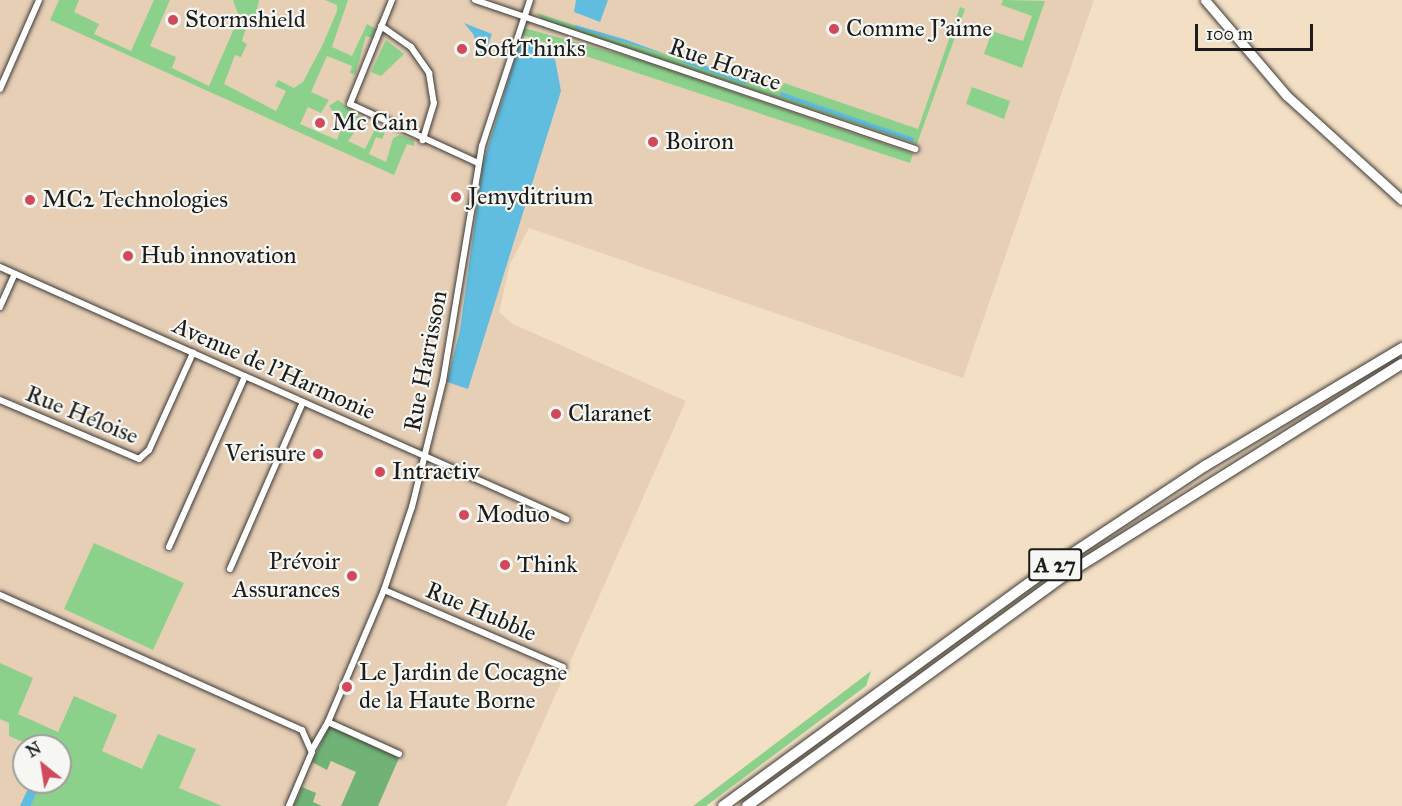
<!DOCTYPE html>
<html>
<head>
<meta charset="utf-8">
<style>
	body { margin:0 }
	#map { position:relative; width:1402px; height:806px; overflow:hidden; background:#f3dfc4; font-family:"IM FELL Great Primer",serif }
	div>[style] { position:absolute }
	.built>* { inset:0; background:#e7cfb6 }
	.green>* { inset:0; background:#8cd18b }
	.forest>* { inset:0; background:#71b377 }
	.water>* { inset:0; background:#60bddf }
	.roads { filter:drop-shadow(0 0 2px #3c3935) drop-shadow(0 0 2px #3c3935) }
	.street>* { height:6px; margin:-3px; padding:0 3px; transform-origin:3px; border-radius:3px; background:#fff }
	.secondary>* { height:9px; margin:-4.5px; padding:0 4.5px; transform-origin:4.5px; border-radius:4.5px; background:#fff }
	.highway>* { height:10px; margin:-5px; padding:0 5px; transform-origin:5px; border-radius:5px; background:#fff }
	.dots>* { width:16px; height:16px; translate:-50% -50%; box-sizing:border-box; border:3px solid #f6f6f2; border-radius:50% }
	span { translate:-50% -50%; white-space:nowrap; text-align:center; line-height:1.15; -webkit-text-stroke:4.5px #f6f6f2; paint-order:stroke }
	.shield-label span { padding:2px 4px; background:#f6f6f2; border:2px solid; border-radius:4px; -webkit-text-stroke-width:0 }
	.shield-label { font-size:22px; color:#1c1c1c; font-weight:700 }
	.poi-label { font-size:24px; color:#1c1c1c }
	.left { translate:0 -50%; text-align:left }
	.right { translate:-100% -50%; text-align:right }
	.street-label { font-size:24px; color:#1c1c1c }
	.north { position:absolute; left:12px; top:734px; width:60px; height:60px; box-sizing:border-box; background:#f6f6f2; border:2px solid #9f9f9c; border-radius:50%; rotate:330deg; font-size:16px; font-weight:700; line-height:24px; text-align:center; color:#1c1c1c }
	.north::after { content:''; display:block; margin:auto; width:21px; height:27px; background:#d1495b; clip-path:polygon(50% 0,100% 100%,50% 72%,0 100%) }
	.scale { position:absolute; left:1195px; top:24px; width:118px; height:27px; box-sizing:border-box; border:3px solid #1c1c1c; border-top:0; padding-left:8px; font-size:18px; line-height:21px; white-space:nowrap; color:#1c1c1c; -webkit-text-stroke:4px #f6f6f2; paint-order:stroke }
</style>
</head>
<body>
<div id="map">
	<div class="built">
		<div style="clip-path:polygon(evenodd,0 0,1094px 0,963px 378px,529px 228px,510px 264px,499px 312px,513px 324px,686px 401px,506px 806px,0 806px,0 0,24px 746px,60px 746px,60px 782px,24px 782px,24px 746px)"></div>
	</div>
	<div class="green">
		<div style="clip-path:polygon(59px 0,79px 0,74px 12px,99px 24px,94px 34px,131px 51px,154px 0,170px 0,150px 46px,176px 57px,172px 68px,209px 86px,239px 17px,233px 0,259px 0,254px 23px,248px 21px,242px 41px,247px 44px,241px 57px,235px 55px,224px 84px,276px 111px,286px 91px,275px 86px,278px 80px,294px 88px,303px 82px,323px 44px,337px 11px,337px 5px,325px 0,348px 0,332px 47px,352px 56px,367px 24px,376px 29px,372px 38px,366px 36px,355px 75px,350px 73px,352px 66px,327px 56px,311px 92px,329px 100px,321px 113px,308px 107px,300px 124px,337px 140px,342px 124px,329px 106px,338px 100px,364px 120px,348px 141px,365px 149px,375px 129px,385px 133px,382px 139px,376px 137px,369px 154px,386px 162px,393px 138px,400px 135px,414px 140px,414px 146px,407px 144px,394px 175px,50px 20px)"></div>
		<div style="clip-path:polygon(1003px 0,1045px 1px,1022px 68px,984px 54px,992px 31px,1023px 41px,1032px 16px,1001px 5px)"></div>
		<div style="clip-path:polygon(960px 7px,965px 9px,917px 144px,543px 20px,537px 13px,779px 91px,784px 83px,918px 129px)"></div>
		<div style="clip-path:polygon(524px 28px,637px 59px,913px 154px,910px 163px,522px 35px)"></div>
		<div style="clip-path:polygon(386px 40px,404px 54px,381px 76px,371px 72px)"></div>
		<div style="clip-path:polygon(972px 87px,1010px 101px,1004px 119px,966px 104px)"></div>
		<div style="clip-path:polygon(94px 543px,184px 583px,153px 650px,64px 609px)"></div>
		<div style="clip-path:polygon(0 663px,33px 678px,18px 714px,58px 732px,74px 696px,117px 715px,102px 751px,142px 769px,158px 734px,196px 749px,179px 788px,222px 806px,31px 806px,41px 782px,60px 782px,60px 746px,32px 746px,9px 736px,9px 723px,0 719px)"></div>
		<div style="clip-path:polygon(871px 671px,866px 686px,706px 806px,693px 806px)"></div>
	</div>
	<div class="forest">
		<div style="clip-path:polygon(329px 726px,399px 758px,378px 806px,341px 806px,356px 772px,331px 761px,327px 770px,312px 762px)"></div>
		<div style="clip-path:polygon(302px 787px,316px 793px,313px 802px,322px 806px,294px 806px)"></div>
	</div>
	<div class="water">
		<div style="clip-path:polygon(576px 0,608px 0,600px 22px,574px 12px)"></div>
		<div style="clip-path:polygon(464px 23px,492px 34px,483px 59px,473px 34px)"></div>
		<div style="clip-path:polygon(575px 25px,624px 39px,668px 55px,575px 28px)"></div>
		<div style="clip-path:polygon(521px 39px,555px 59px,561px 91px,468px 389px,447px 382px,460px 330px,483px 163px)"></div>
		<div style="clip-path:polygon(684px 58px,747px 80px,745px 84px,682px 62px)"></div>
		<div style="clip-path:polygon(781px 92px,914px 138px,913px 142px,780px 96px)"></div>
		<div style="clip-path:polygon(31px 782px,41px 782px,31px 806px,20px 806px)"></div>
	</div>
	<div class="roads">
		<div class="street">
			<div style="left:392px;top:0;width:112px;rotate:112deg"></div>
			<div style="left:350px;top:104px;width:141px;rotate:24.7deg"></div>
			<div style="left:475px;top:0;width:465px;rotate:18.7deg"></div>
			<div style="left:381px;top:26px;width:37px;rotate:35deg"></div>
			<div style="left:411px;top:47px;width:32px;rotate:55deg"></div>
			<div style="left:429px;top:73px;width:30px;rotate:81deg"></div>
			<div style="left:434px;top:103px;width:39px;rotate:107deg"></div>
			<div style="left:0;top:89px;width:97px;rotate:-66.3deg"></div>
			<div style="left:0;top:267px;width:620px;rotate:24deg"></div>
			<div style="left:0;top:307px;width:36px;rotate:-66deg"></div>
			<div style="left:0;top:400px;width:151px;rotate:23deg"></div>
			<div style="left:139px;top:459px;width:13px;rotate:-42deg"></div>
			<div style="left:149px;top:450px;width:107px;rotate:-65.6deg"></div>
			<div style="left:169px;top:547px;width:187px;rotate:-66deg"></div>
			<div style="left:230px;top:569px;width:182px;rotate:-66.4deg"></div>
			<div style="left:384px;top:590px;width:195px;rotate:23.3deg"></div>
			<div style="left:0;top:595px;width:331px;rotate:24.1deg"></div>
			<div style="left:302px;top:730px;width:24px;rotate:66deg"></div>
			<div style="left:312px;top:752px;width:59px;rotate:113.1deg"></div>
			<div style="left:313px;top:748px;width:30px;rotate:-60deg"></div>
			<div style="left:399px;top:754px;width:78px;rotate:-155.7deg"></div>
			<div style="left:328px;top:722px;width:143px;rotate:-67deg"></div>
			<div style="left:384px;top:590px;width:88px;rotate:-71.4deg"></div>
			<div style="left:412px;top:507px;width:130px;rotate:-76.2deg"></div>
			<div style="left:443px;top:381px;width:238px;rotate:-80.6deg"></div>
			<div style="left:482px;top:146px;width:154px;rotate:-71.8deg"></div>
		</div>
		<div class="secondary">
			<div style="left:1205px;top:0;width:125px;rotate:49.5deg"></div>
			<div style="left:1286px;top:95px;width:156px;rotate:42.2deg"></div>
		</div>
		<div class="highway">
			<div style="left:723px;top:806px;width:385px;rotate:-36.1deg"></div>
			<div style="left:1034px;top:579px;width:205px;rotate:-33.5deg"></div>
			<div style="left:1205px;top:466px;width:230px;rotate:-30.9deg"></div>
			<div style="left:747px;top:806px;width:389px;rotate:-36deg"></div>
			<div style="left:1062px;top:577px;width:401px;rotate:-32.1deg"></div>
		</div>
	</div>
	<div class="dots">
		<div style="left:173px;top:20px;background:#d1495b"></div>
		<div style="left:834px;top:29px;background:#d1495b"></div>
		<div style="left:462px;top:49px;background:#d1495b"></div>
		<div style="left:320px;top:123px;background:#d1495b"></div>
		<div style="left:653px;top:142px;background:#d1495b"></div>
		<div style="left:456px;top:197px;background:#d1495b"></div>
		<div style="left:30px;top:200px;background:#d1495b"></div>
		<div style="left:128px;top:256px;background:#d1495b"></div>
		<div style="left:556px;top:414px;background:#d1495b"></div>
		<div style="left:318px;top:454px;background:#d1495b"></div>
		<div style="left:380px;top:472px;background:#d1495b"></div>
		<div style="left:464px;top:515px;background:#d1495b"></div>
		<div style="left:505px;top:565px;background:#d1495b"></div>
		<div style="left:352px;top:576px;background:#d1495b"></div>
		<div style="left:347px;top:687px;background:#d1495b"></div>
	</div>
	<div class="shield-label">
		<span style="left:1055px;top:565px">A 27</span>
	</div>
	<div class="poi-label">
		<span class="left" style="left:185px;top:20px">Stormshield</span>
		<span class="left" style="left:846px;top:29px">Comme J'aime</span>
		<span class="left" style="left:474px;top:49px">SoftThinks</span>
		<span class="left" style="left:332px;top:123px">Mc Cain</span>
		<span class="left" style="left:665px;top:142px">Boiron</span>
		<span class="left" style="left:468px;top:197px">Jemyditrium</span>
		<span class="left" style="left:42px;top:200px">MC2 Technologies</span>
		<span class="left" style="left:140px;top:256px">Hub innovation</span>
		<span class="left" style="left:568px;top:414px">Claranet</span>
		<span class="right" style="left:306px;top:454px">Verisure</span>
		<span class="left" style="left:392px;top:472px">Intractiv</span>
		<span class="left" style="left:476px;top:515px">Moduo</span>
		<span class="right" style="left:340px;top:576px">Prévoir<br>Assurances</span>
		<span class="left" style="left:517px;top:565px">Think</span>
		<span class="left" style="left:359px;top:687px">Le Jardin de Cocagne<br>de la Haute Borne</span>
	</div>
	<div class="street-label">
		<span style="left:725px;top:65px;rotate:19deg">Rue Horace</span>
		<span style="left:426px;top:361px;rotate:-79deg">Rue Harrisson</span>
		<span style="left:274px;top:369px;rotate:24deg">Avenue de l'Harmonie</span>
		<span style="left:82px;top:415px;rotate:22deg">Rue Héloise</span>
		<span style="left:481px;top:612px;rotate:23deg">Rue Hubble</span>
	</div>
	<div class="north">N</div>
	<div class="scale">100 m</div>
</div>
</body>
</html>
